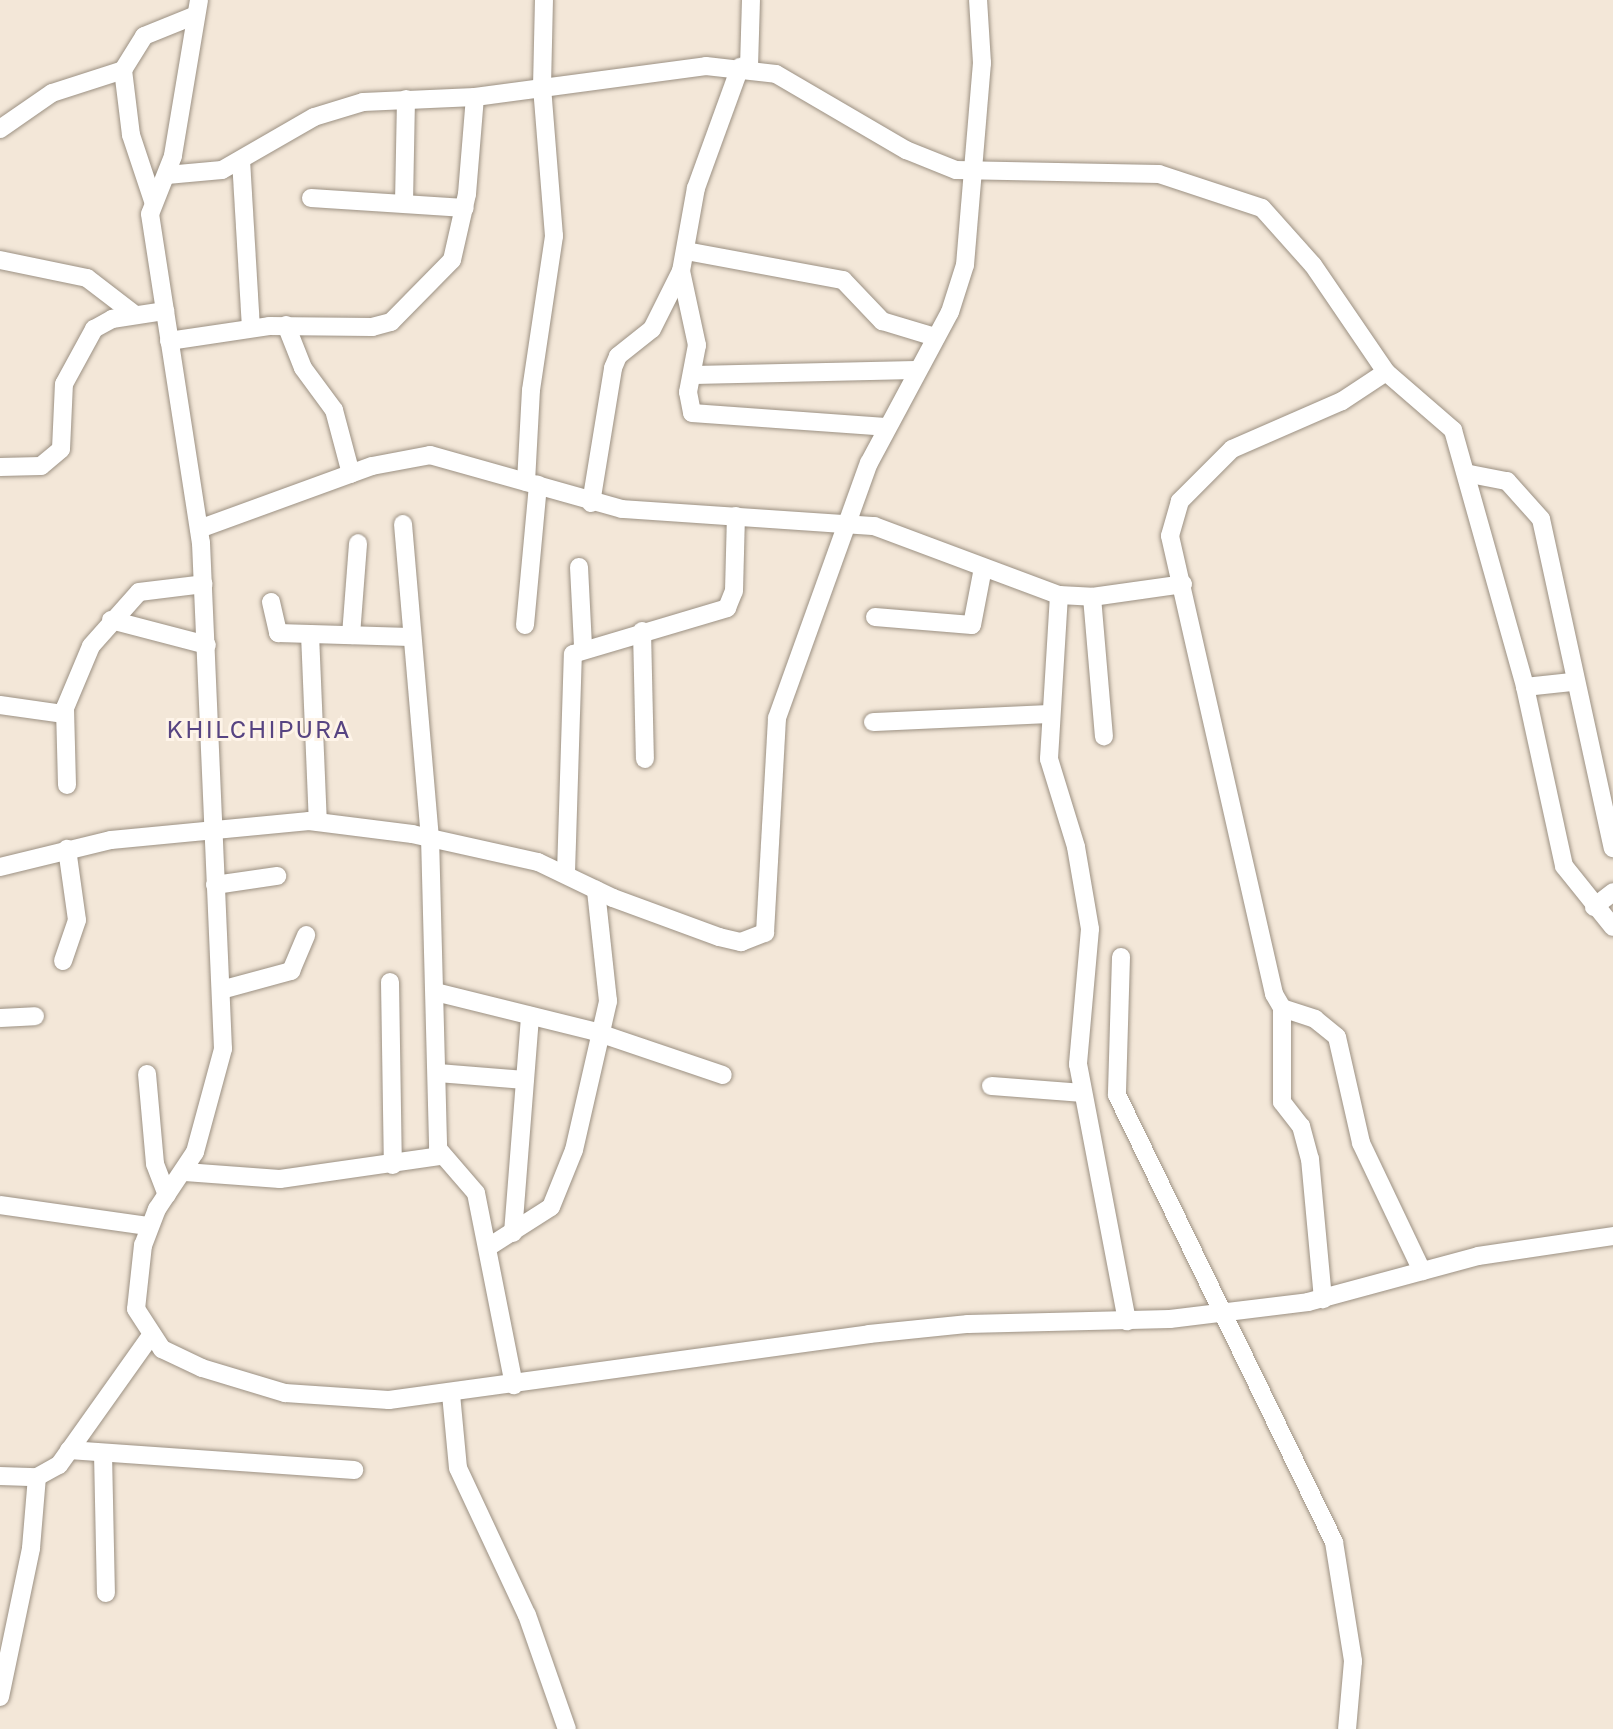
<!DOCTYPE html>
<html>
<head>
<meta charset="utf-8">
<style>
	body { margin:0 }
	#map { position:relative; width:1613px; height:1729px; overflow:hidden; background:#f3e7d8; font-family:"Golos Text",sans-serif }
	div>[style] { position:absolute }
	.roads { filter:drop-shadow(0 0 2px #9c9183) drop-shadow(0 0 2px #9c9183) }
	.minor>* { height:18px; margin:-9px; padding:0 9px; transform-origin:9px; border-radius:9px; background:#fff }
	span { translate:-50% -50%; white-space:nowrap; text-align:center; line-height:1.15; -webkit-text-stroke:6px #fef4e8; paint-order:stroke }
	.quarter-label { font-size:24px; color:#574482; letter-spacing:2px }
</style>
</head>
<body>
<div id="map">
	<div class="roads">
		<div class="minor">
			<div style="left:199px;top:0;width:158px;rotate:99.5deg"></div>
			<div style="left:173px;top:156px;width:62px;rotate:111.6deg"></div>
			<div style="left:150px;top:214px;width:333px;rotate:81.2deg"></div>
			<div style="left:201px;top:543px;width:506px;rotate:87.51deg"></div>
			<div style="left:223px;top:1049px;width:107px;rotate:105.2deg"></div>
			<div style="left:195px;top:1152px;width:69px;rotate:123.7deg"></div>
			<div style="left:157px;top:1209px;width:39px;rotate:111deg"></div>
			<div style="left:143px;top:1245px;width:64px;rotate:96.2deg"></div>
			<div style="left:136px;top:1309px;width:48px;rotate:57deg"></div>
			<div style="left:162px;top:1349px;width:44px;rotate:25.4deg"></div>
			<div style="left:202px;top:1368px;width:87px;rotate:16.8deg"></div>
			<div style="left:285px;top:1393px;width:104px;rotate:3.9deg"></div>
			<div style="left:389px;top:1400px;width:485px;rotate:-7.8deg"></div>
			<div style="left:869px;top:1334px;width:100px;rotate:-5.8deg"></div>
			<div style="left:968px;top:1324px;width:202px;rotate:-1.4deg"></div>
			<div style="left:1170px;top:1319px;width:139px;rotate:-7deg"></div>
			<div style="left:1308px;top:1302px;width:176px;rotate:-15.1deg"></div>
			<div style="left:1478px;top:1256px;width:136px;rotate:-8.4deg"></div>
			<div style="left:749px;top:67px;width:67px;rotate:-88.3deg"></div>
			<div style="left:0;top:129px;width:63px;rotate:-34.7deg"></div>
			<div style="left:52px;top:93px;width:75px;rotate:-17.9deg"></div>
			<div style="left:241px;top:160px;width:168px;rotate:86.6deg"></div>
			<div style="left:167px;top:175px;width:55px;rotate:-5.2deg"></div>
			<div style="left:222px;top:170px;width:106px;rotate:-29.9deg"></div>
			<div style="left:314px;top:117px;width:51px;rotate:-17deg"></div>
			<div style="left:363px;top:102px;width:112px;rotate:-2.6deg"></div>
			<div style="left:475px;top:97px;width:233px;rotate:-7.6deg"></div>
			<div style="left:706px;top:66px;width:70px;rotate:6.5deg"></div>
			<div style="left:776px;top:74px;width:151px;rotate:30.3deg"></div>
			<div style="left:906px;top:150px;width:54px;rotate:21.8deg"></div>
			<div style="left:956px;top:170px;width:203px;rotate:1.1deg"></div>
			<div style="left:1159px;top:174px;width:108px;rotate:18.3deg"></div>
			<div style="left:1262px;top:208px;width:76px;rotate:48.2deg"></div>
			<div style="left:1313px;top:265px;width:130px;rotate:55.7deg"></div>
			<div style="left:1386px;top:372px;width:89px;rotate:40.9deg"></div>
			<div style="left:1453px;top:430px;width:267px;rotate:74.3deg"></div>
			<div style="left:1525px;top:687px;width:183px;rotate:77.7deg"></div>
			<div style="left:1564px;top:866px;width:78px;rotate:51.2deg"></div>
			<div style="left:311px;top:198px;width:154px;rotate:3.7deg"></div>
			<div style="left:153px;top:201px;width:70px;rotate:-108.4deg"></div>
			<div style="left:131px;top:135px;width:65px;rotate:-97deg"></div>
			<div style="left:123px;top:70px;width:40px;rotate:-58deg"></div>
			<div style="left:144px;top:36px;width:56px;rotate:-22deg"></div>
			<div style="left:404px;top:203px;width:104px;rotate:-88.9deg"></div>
			<div style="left:686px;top:251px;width:160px;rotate:10.5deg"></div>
			<div style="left:843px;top:280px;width:57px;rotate:46.4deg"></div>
			<div style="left:882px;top:321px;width:55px;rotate:16.8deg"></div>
			<div style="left:0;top:260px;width:89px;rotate:11.7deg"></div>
			<div style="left:87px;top:278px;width:59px;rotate:37.5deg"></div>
			<div style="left:681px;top:271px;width:76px;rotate:77.8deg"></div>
			<div style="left:697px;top:345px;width:48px;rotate:100.8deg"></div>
			<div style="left:688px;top:392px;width:21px;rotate:79deg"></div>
			<div style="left:692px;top:413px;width:194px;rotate:4.1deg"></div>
			<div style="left:286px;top:325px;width:46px;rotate:68.4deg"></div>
			<div style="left:303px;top:368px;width:52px;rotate:53.6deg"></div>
			<div style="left:334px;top:410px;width:66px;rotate:75.1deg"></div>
			<div style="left:169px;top:341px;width:101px;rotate:-8.5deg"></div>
			<div style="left:269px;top:326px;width:103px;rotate:0.6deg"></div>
			<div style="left:372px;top:327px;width:20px;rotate:-15deg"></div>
			<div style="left:391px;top:322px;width:87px;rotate:-45.5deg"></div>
			<div style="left:452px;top:260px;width:68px;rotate:-77.2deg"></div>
			<div style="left:467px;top:194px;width:97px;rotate:-85.3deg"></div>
			<div style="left:1386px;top:372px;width:53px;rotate:146.6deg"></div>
			<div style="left:1342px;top:401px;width:120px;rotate:156.4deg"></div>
			<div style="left:1232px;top:449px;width:74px;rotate:135deg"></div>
			<div style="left:1180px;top:501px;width:36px;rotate:106deg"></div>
			<div style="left:1170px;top:536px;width:470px;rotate:77.2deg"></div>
			<div style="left:1274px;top:994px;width:16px;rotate:60deg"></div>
			<div style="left:1282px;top:1008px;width:35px;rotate:18deg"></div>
			<div style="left:1315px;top:1019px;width:28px;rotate:39deg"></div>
			<div style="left:1337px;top:1037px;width:109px;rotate:77.2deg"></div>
			<div style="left:1361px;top:1143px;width:142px;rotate:64.5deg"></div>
			<div style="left:694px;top:375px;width:221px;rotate:-1.3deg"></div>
			<div style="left:0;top:467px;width:41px;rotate:-1.4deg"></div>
			<div style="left:41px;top:466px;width:26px;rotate:-40deg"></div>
			<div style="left:61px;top:449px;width:65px;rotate:-87.4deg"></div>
			<div style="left:64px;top:384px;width:63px;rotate:-61.4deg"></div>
			<div style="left:94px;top:329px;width:21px;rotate:-29deg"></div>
			<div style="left:112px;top:319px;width:54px;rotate:-8.6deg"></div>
			<div style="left:1470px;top:474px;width:38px;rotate:11deg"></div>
			<div style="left:1507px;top:481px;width:51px;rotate:48.2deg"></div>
			<div style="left:1541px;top:519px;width:337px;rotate:77.7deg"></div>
			<div style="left:526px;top:482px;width:92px;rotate:-86.9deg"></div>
			<div style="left:531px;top:390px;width:156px;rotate:-81.5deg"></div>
			<div style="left:554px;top:236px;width:149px;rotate:-94.6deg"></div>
			<div style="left:542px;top:87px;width:87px;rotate:-88.7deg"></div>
			<div style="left:591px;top:503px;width:137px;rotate:-80.7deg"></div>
			<div style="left:613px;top:368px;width:13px;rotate:-67deg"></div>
			<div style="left:618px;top:356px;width:43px;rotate:-38.5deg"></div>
			<div style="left:652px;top:329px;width:65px;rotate:-63.4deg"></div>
			<div style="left:681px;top:271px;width:84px;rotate:-79.8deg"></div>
			<div style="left:696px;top:188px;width:129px;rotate:-70deg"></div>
			<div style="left:403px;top:524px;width:314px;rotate:85.1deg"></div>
			<div style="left:430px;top:837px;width:312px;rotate:88.5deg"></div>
			<div style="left:438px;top:1149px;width:58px;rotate:49.2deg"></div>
			<div style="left:476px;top:1193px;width:196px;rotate:78.8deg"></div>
			<div style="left:199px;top:529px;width:184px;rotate:-20deg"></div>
			<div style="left:372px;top:466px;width:59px;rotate:-10.7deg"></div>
			<div style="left:430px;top:455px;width:199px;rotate:15.7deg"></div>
			<div style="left:622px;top:509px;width:253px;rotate:3.9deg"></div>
			<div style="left:874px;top:526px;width:197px;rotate:20.5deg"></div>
			<div style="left:1059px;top:595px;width:33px;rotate:3deg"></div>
			<div style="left:1092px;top:597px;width:92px;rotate:-8.1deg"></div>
			<div style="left:579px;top:567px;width:79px;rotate:87.1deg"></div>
			<div style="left:1059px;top:595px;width:164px;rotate:93.5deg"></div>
			<div style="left:1049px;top:759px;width:92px;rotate:72.9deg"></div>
			<div style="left:1076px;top:847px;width:83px;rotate:80.3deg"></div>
			<div style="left:1090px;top:929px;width:136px;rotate:95.1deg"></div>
			<div style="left:1078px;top:1064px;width:262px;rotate:79.2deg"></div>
			<div style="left:1092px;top:597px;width:140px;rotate:85.1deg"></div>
			<div style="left:271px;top:602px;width:32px;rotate:77deg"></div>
			<div style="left:278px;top:633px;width:132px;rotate:1.7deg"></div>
			<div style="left:875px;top:617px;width:97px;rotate:4.7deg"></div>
			<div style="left:972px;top:625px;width:58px;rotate:-79.1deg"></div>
			<div style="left:111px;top:620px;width:99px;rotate:14.6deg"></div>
			<div style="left:525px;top:625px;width:141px;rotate:-84.7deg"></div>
			<div style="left:642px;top:631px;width:128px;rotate:88.7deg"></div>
			<div style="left:310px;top:634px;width:188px;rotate:87.6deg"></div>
			<div style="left:351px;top:635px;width:92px;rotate:-85.6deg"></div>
			<div style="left:1525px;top:687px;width:47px;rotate:-6.1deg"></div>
			<div style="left:0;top:705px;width:65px;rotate:8deg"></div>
			<div style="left:873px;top:722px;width:178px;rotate:-2.6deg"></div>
			<div style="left:67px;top:785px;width:77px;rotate:-91.5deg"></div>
			<div style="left:65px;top:708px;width:67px;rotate:-67.2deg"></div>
			<div style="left:91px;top:646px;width:72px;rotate:-48.4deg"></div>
			<div style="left:139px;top:592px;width:65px;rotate:-7deg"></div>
			<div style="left:0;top:867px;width:114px;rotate:-13.7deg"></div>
			<div style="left:111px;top:840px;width:199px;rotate:-5.5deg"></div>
			<div style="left:309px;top:821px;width:104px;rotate:7.2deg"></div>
			<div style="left:412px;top:834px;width:129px;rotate:12.5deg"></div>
			<div style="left:538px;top:862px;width:83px;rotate:25.6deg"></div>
			<div style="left:613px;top:898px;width:113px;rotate:20.2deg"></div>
			<div style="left:719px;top:937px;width:23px;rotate:13deg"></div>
			<div style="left:741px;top:942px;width:26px;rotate:-21deg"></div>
			<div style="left:765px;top:933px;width:215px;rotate:-86.8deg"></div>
			<div style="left:777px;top:718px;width:271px;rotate:-70.2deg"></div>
			<div style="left:869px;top:463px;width:171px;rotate:-61.8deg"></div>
			<div style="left:950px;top:312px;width:49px;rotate:-72.3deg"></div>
			<div style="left:965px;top:265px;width:203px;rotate:-85.2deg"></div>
			<div style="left:982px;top:63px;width:63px;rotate:-93.6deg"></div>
			<div style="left:566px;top:873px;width:219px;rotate:-88.2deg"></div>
			<div style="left:573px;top:654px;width:161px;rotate:-16.6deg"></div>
			<div style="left:727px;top:608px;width:18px;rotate:-68deg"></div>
			<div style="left:734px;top:591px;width:75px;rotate:-88.5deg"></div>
			<div style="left:215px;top:885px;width:63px;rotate:-8.3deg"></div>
			<div style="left:1594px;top:907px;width:24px;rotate:-38deg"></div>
			<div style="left:1121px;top:957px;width:138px;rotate:91.7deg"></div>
			<div style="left:1117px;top:1095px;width:497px;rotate:64.1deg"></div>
			<div style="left:1334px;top:1542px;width:121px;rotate:80.9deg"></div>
			<div style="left:1353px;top:1661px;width:68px;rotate:95deg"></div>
			<div style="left:63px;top:961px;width:43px;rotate:-71.1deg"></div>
			<div style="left:77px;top:920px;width:72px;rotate:-98deg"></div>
			<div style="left:390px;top:982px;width:183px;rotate:89.1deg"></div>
			<div style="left:221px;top:990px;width:73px;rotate:-15.2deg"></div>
			<div style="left:291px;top:971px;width:39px;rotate:-67deg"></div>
			<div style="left:439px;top:993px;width:159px;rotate:13.9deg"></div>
			<div style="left:593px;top:1031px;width:137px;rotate:18.7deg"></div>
			<div style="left:1282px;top:1008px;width:94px;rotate:90deg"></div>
			<div style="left:1282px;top:1102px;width:31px;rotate:52deg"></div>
			<div style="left:1301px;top:1126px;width:34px;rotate:75deg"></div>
			<div style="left:1310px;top:1159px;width:141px;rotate:84.7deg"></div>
			<div style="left:0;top:1018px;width:35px;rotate:-3deg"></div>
			<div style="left:438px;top:1073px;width:87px;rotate:4.6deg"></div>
			<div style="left:147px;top:1074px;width:90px;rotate:84.9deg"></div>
			<div style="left:155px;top:1164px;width:33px;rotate:69deg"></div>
			<div style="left:991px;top:1086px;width:90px;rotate:4.4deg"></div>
			<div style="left:185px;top:1172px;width:95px;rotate:4.2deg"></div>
			<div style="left:280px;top:1179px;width:161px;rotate:-8.2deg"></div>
			<div style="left:0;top:1205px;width:149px;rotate:8.1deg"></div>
			<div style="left:513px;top:1233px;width:218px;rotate:-85.5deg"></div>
			<div style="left:490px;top:1246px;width:72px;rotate:-32.6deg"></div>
			<div style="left:551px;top:1207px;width:61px;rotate:-68deg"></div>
			<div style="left:574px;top:1150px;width:153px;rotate:-77.1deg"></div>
			<div style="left:608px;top:1001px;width:112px;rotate:-96.2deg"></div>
			<div style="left:451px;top:1394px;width:74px;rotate:84.6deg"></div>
			<div style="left:458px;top:1468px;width:162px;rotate:64.9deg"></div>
			<div style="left:527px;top:1615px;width:121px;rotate:70.7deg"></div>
			<div style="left:69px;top:1450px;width:286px;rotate:4deg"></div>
			<div style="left:103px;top:1453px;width:140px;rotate:88.8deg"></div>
			<div style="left:0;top:1476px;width:37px;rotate:2deg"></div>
			<div style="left:37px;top:1477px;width:25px;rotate:-29deg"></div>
			<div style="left:59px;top:1465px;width:157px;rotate:-54.6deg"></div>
			<div style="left:0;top:1697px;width:152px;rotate:-78.2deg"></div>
			<div style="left:31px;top:1548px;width:71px;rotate:-85.2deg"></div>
		</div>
	</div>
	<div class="quarter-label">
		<span style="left:259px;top:729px">KHILCHIPURA</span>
	</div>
</div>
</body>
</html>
